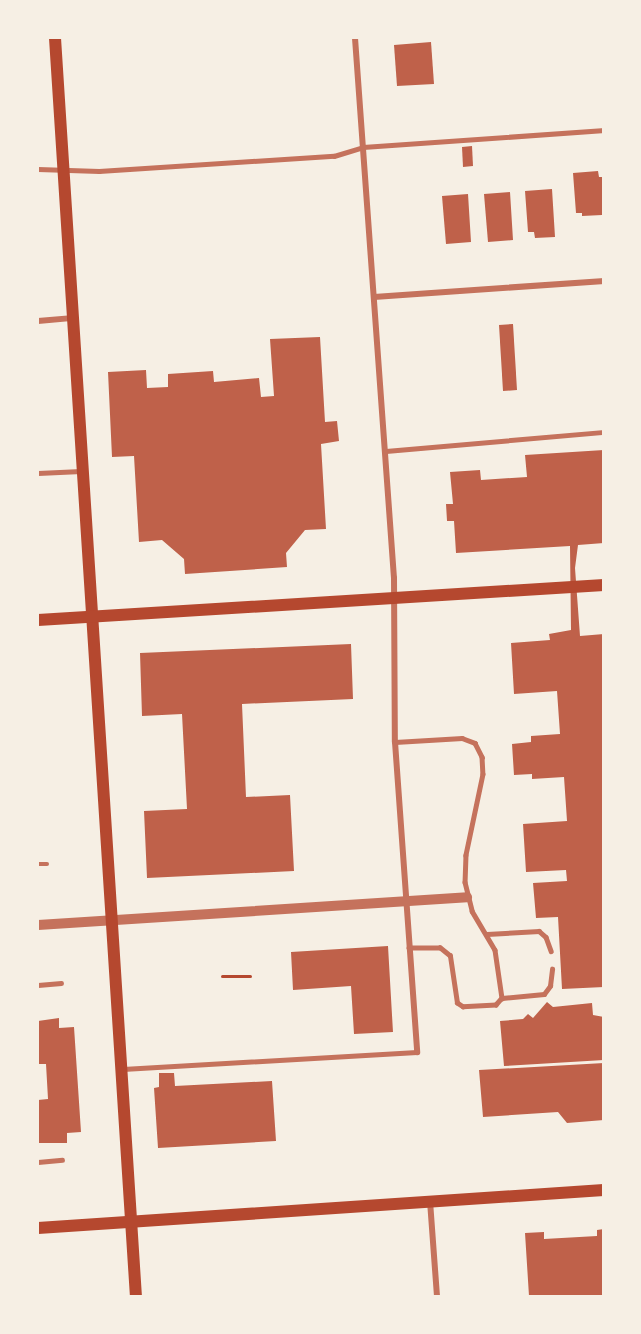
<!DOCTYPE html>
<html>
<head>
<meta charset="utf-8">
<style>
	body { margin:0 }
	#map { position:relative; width:641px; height:1334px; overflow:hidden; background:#f6efe4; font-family:"Space Grotesk",sans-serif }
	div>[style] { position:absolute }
	.building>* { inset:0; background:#bf614a }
	.path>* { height:3px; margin:-1.5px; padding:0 1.5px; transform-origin:1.5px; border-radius:1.5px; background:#b5482f }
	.service>* { height:4.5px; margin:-2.25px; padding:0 2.25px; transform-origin:2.25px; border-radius:2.25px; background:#c5725c }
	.minor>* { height:6px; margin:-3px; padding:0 3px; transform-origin:3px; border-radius:3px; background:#c5725c }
	.tertiary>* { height:10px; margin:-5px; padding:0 5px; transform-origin:5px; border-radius:5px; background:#c5725c }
	.secondary>* { height:12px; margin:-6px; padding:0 6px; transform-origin:6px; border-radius:6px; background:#b5482f }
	span { translate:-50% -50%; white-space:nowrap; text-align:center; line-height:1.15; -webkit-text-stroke:6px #f6efe4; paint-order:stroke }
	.frame { position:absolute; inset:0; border:39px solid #f6efe4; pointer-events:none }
</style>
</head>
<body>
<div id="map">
	<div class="building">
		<div style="clip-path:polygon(431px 42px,434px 84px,397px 86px,394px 45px)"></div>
		<div style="clip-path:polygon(472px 146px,473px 166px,463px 167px,462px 147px)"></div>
		<div style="clip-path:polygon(598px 171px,599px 177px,604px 177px,602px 215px,582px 216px,582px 213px,576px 213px,573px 173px)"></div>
		<div style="clip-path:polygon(552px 189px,555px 237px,535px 238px,534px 232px,528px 232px,525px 191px)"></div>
		<div style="clip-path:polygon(510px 192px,513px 240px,488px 242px,484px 194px)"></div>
		<div style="clip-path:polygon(468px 194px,471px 242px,446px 244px,442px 196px)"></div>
		<div style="clip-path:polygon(513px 324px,517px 390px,503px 391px,499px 325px)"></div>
		<div style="clip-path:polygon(320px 337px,325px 422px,337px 421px,339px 441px,321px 444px,326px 529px,305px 530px,286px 553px,287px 567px,185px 574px,184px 559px,162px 540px,139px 542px,134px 456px,112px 457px,108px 372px,146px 370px,147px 388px,168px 387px,168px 374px,213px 371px,214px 382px,259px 378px,261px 397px,274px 396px,270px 339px)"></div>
		<div style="clip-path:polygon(604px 450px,604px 543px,578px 545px,575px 568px,580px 636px,604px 634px,604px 987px,562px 989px,558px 917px,536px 918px,533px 883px,567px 881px,566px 870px,526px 872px,523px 824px,567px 821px,564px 777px,532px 779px,532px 774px,514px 775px,512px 744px,531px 742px,531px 736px,560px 734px,557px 691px,514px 694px,511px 643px,550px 640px,549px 634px,571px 630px,570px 546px,456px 553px,454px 521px,447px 521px,446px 504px,453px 504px,450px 472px,480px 470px,481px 480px,527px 477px,525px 455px)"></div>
		<div style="clip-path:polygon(351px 644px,353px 699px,242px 704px,246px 797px,290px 795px,294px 871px,147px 878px,144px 811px,187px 809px,182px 714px,142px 716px,140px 653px)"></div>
		<div style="clip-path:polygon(388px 946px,393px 1032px,354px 1034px,351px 986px,293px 990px,291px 952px)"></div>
		<div style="clip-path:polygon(547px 1002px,553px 1007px,592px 1003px,593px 1015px,604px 1017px,604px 1060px,504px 1066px,500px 1021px,523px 1019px,528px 1014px,533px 1018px)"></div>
		<div style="clip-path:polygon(59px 1018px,59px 1028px,74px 1027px,81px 1132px,67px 1133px,67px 1143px,38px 1143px,38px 1100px,48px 1099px,46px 1064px,38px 1064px,38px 1021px)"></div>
		<div style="clip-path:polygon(604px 1063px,604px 1120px,567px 1123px,558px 1112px,483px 1117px,479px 1070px)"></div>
		<div style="clip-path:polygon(159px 1073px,174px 1073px,175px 1086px,272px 1081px,276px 1141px,158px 1148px,154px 1088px,159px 1087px)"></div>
		<div style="clip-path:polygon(604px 1229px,604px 1296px,529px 1296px,525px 1233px,544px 1232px,544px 1239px,597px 1236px,597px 1230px)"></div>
	</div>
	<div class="path">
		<div style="left:222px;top:976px;width:28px"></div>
	</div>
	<div class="service">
		<div style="left:38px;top:169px;width:61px;rotate:1.9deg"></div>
		<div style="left:99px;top:171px;width:235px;rotate:-3.7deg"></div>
		<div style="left:334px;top:156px;width:30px;rotate:-17deg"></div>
		<div style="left:363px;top:147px;width:242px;rotate:-4deg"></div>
		<div style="left:386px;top:451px;width:219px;rotate:-5deg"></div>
		<div style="left:38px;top:473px;width:43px;rotate:-2.7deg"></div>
		<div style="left:395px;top:742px;width:67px;rotate:-3.4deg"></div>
		<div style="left:462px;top:738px;width:14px;rotate:21deg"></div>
		<div style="left:475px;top:743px;width:16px;rotate:63deg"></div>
		<div style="left:482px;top:757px;width:17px;rotate:87deg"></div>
		<div style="left:483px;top:774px;width:83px;rotate:101.9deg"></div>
		<div style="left:466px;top:855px;width:27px;rotate:92deg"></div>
		<div style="left:465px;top:882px;width:30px;rotate:76deg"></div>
		<div style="left:472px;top:911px;width:45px;rotate:59.5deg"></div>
		<div style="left:495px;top:950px;width:49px;rotate:81.7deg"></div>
		<div style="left:502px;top:998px;width:9px;rotate:131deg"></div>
		<div style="left:496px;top:1005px;width:33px;rotate:177deg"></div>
		<div style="left:463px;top:1007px;width:7px;rotate:-146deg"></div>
		<div style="left:457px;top:1003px;width:48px;rotate:-98.5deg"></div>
		<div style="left:450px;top:956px;width:13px;rotate:-141deg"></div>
		<div style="left:440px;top:948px;width:31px;rotate:180deg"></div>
		<div style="left:38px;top:864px;width:9px"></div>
		<div style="left:487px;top:934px;width:52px;rotate:-3.3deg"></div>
		<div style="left:539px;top:931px;width:9px;rotate:41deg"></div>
		<div style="left:546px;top:937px;width:15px;rotate:70deg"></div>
		<div style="left:38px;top:985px;width:23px;rotate:-5deg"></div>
		<div style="left:502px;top:998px;width:42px;rotate:-5.4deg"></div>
		<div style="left:544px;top:994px;width:10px;rotate:-53deg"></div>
		<div style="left:550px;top:986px;width:17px;rotate:-83deg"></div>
		<div style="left:123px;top:1069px;width:294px;rotate:-3.3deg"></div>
		<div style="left:38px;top:1162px;width:24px;rotate:-5deg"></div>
	</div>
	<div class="minor">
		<div style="left:355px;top:38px;width:541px;rotate:85.87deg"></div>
		<div style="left:394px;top:578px;width:164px;rotate:89.7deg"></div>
		<div style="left:395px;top:742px;width:311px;rotate:85.9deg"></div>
		<div style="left:374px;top:297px;width:231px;rotate:-4deg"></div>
		<div style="left:38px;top:321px;width:33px;rotate:-5deg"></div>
		<div style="left:430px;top:1201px;width:95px;rotate:85.8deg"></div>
	</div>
	<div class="tertiary">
		<div style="left:38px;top:925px;width:430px;rotate:-3.7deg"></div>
	</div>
	<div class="secondary">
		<div style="left:55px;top:38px;width:1261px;rotate:86.32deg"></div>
		<div style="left:38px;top:620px;width:567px;rotate:-3.54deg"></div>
		<div style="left:38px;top:1228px;width:567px;rotate:-3.84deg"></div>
	</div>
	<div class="frame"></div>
</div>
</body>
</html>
